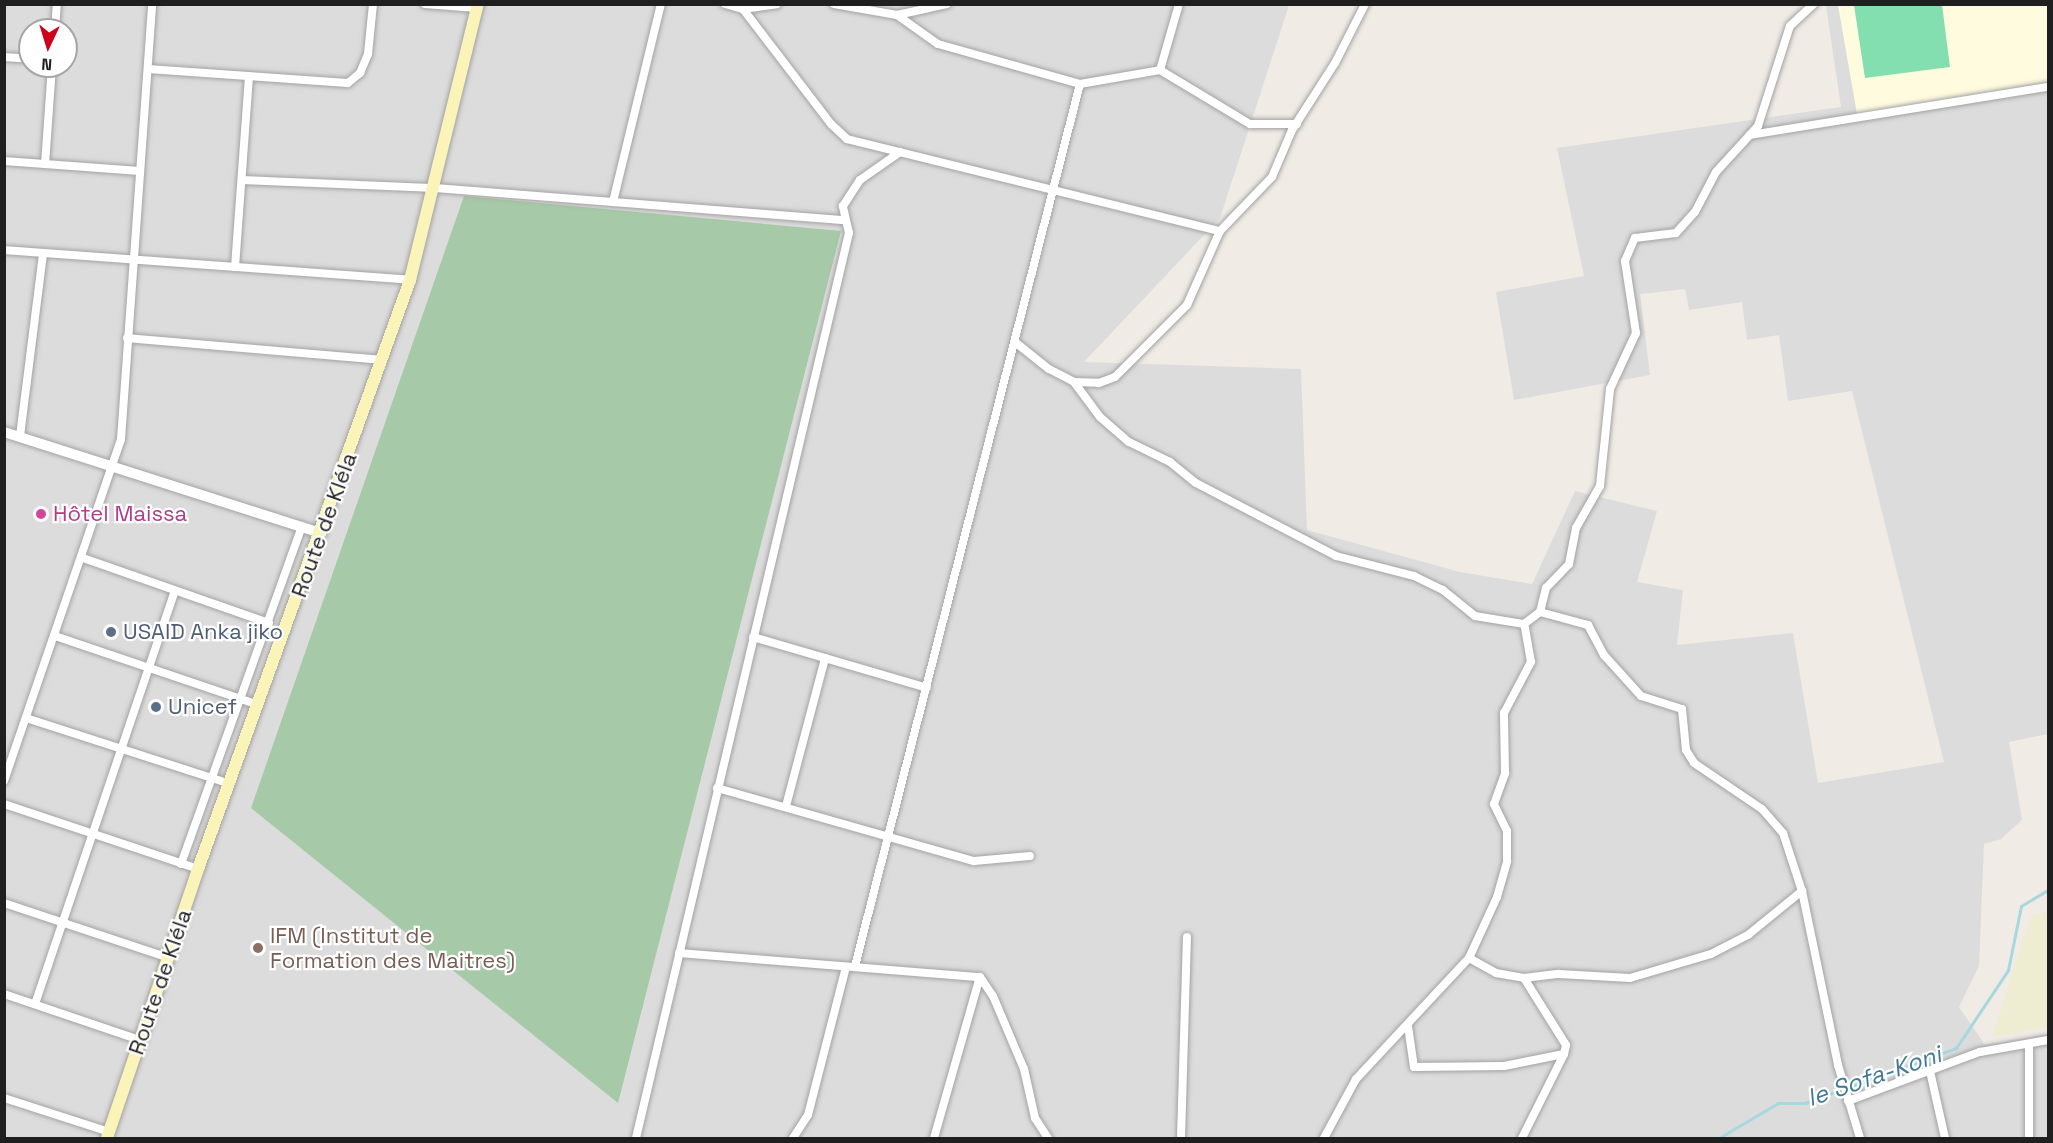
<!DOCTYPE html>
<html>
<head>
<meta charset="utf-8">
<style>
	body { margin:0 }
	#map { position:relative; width:2053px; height:1143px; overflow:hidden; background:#f0ebe5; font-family:"Space Grotesk",sans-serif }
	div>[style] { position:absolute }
	.residential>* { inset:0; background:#dddcdc }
	.education>* { inset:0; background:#fffbdf }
	.farmland>* { inset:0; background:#eeedd1 }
	.cemetery>* { inset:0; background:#a6c9a7 }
	.pitch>* { inset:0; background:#83dfaf }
	.stream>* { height:3px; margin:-1.5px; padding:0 1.5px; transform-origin:1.5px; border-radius:1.5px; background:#a6d8dd }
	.roads { filter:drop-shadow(0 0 2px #a3a3a3) drop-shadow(0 0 2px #a3a3a3) }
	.minor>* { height:8px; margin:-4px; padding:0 4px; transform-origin:4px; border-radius:4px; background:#fff }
	.tertiary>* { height:10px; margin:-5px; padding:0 5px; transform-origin:5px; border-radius:5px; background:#fff }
	.secondary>* { height:12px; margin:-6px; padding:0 6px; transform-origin:6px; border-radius:6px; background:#faf4b9 }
	.dots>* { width:16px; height:16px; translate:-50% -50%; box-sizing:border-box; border:3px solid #fff; border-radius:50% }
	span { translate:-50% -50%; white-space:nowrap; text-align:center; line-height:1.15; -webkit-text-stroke:4.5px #fff; paint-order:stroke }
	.hotel-label { font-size:22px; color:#b23c85 }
	.left { translate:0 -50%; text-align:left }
	.street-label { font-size:22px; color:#1f1f1f }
	.service-label { font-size:22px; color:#4e5e75 }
	.education-label { font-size:22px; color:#785e54 }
	.water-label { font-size:24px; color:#427997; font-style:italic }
	.frame { position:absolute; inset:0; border:6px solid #1f1f1f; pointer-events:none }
	.north { position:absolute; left:18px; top:18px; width:60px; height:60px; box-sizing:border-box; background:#fff; border:2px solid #a5a5a5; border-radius:50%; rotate:184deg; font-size:16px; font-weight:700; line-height:24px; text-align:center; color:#1f1f1f }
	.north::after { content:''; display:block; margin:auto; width:21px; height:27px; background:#ce001c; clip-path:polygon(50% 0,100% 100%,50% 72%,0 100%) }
</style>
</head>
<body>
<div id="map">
	<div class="residential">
		<div style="clip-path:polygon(evenodd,5px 5px,1289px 5px,1220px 218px,1084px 362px,1301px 369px,1307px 530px,1460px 572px,1532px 584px,1575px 491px,1657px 511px,1637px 582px,1683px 590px,1677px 645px,1793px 633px,1818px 783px,1944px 762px,1852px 391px,1788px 401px,1779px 335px,1747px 340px,1742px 302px,1689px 310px,1685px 289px,1640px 294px,1650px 375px,1514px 400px,1496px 292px,1584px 276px,1557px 148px,1841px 107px,1826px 5px,2048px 5px,2048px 734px,2009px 742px,2022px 820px,2001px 839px,1984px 844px,1979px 966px,1959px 1007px,1985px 1045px,2048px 1034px,2048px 1138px,5px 1138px,5px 5px,30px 30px,66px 30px,66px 66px,30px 66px,30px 30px)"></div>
	</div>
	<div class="education">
		<div style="clip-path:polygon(1838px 5px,2048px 5px,2048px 82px,1857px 114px)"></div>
	</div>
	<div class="farmland">
		<div style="clip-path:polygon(2048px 912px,2048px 1027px,1992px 1037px,2031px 916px)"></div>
	</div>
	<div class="cemetery">
		<div style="clip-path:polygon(464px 196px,841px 231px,618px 1103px,251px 808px)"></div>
	</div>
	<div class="pitch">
		<div style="clip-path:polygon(1854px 5px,1942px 5px,1950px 67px,1865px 78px)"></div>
	</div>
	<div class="stream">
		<div style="left:1719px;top:1138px;width:69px;rotate:-30.7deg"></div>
		<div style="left:1778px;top:1103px;width:27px"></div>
		<div style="left:1805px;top:1103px;width:161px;rotate:-20deg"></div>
		<div style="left:1956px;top:1048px;width:94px;rotate:-56.3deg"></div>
		<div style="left:2008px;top:970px;width:65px;rotate:-78.5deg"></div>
		<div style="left:2021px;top:906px;width:31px;rotate:-31deg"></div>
	</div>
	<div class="roads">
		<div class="minor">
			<div style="left:425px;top:4px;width:52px;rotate:4.4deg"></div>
			<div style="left:725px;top:4px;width:19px;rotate:16deg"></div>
			<div style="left:743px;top:9px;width:34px;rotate:-8deg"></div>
			<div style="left:834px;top:4px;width:64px;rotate:9.9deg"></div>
			<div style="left:897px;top:15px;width:51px;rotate:-12.4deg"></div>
			<div style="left:743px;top:9px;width:145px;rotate:52.6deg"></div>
			<div style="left:831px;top:124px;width:22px;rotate:43deg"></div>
			<div style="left:847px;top:139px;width:384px;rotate:13.9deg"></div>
			<div style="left:897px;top:15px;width:50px;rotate:35.3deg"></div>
			<div style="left:938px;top:44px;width:148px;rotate:15.7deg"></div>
			<div style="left:1080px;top:84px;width:81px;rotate:-9.9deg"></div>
			<div style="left:1160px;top:70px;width:105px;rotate:31deg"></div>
			<div style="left:1250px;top:124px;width:47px"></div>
			<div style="left:55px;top:30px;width:26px;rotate:-86deg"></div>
			<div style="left:4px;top:57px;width:26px;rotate:4deg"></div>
			<div style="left:148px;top:69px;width:200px;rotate:4deg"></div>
			<div style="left:348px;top:83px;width:16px;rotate:-40deg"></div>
			<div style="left:360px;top:73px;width:21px;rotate:-67deg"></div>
			<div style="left:368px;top:54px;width:50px;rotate:-84.3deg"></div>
			<div style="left:1160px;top:70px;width:69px;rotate:-73.9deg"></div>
			<div style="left:1750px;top:135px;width:302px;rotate:-9.2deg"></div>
			<div style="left:4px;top:161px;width:136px;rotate:4.2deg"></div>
			<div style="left:45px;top:164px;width:98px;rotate:-85.9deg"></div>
			<div style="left:242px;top:180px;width:194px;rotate:2.4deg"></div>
			<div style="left:436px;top:188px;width:409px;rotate:4.5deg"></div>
			<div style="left:613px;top:202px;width:204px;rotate:-76.4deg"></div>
			<div style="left:4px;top:250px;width:407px;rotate:4.2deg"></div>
			<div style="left:235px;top:267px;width:191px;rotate:-85.8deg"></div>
			<div style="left:127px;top:338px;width:256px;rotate:4.9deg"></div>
			<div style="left:1015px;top:342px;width:43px;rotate:38.5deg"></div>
			<div style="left:1049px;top:369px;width:28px;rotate:27deg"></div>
			<div style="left:1074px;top:382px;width:44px;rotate:53.4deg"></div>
			<div style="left:1100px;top:417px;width:38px;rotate:41deg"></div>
			<div style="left:1129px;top:442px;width:46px;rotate:26deg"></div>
			<div style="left:1170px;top:462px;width:33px;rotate:39deg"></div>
			<div style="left:1196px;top:483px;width:158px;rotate:27.5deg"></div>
			<div style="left:1336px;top:556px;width:81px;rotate:14.4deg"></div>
			<div style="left:1414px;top:576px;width:32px;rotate:26deg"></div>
			<div style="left:1443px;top:590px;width:41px;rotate:39.1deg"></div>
			<div style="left:1475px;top:616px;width:50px;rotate:9.3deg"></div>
			<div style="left:1074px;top:382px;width:25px;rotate:2deg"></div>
			<div style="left:1099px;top:383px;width:17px;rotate:-21deg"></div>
			<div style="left:1115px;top:377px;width:102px;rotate:-45deg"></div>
			<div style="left:1187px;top:305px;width:81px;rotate:-66deg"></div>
			<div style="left:1220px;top:231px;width:75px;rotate:-46.1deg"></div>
			<div style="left:1272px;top:177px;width:51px;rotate:-66.9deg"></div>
			<div style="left:1292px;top:130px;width:80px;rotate:-57.3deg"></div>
			<div style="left:1335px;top:63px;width:66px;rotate:-63deg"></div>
			<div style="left:20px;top:436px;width:184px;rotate:-82.8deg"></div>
			<div style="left:83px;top:558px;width:197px;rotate:19.3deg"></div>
			<div style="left:1540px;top:612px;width:50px;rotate:15.2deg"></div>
			<div style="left:1588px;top:625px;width:34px;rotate:62deg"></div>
			<div style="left:1604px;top:655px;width:55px;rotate:47.9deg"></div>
			<div style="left:1641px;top:696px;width:43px;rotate:17.6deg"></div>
			<div style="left:1682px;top:709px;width:41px;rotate:84.4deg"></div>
			<div style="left:1686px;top:750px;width:15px;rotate:58deg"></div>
			<div style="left:1694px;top:763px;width:82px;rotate:34.1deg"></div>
			<div style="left:1762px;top:809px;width:32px;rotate:49deg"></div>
			<div style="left:1783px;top:833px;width:61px;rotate:71.9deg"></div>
			<div style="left:55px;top:636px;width:215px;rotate:18.7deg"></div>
			<div style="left:753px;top:637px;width:181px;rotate:16.3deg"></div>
			<div style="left:26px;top:718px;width:214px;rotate:17.9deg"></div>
			<div style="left:4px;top:781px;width:361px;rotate:-71.1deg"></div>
			<div style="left:121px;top:439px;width:436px;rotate:-85.9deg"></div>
			<div style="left:717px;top:788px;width:267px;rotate:15.9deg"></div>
			<div style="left:974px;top:861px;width:56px;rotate:-5.1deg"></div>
			<div style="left:4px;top:804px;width:205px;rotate:18.5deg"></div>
			<div style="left:786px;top:806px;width:153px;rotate:-75.2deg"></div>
			<div style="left:181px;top:864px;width:359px;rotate:-70.3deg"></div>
			<div style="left:4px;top:903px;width:174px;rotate:18.4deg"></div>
			<div style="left:679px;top:953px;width:302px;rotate:4.6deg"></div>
			<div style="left:980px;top:977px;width:23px;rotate:56deg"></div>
			<div style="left:993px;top:996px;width:79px;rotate:67deg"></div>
			<div style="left:1024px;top:1069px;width:50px;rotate:77.3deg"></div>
			<div style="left:1035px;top:1118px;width:24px;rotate:57deg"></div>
			<div style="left:1469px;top:958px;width:31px;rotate:29deg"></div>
			<div style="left:1496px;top:973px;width:28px;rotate:10deg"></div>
			<div style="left:1524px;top:978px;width:35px;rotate:-7deg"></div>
			<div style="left:1559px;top:974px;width:71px;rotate:3.2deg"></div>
			<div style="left:1630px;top:978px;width:84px;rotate:-16.5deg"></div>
			<div style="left:1711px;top:954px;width:42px;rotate:-27.2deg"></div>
			<div style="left:1748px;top:935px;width:70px;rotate:-39.2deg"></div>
			<div style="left:1802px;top:891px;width:178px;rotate:78.3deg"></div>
			<div style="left:1838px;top:1065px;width:76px;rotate:73.2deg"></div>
			<div style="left:855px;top:966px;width:910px;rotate:-75.69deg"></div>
			<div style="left:4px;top:994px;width:144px;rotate:18.7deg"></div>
			<div style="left:35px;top:1004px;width:436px;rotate:-71.3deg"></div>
			<div style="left:1408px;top:1026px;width:41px;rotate:81.7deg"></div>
			<div style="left:1414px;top:1067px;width:90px;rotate:-0.6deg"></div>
			<div style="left:1504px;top:1066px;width:61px;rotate:-11.3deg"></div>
			<div style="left:1564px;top:1054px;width:9px;rotate:-77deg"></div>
			<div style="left:1566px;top:1045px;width:79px;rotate:-122.1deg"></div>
			<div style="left:1930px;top:1071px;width:69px;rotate:77.4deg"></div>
			<div style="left:4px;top:1098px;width:110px;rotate:17.9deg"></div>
			<div style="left:1848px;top:1101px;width:141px;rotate:-20.4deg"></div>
			<div style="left:1980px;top:1052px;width:69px;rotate:-10deg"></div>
			<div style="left:636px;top:1138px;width:930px;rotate:-76.76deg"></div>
			<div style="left:849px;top:233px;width:28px;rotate:-103deg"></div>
			<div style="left:843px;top:206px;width:31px;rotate:-57deg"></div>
			<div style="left:860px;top:180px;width:49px;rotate:-35deg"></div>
			<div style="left:793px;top:1138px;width:27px;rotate:-57deg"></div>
			<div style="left:808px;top:1115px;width:153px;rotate:-75.6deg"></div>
			<div style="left:934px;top:1138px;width:167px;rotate:-74.1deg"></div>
			<div style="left:1181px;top:1138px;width:201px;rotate:-88.3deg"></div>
			<div style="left:1324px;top:1138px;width:67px;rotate:-61.5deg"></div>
			<div style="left:1356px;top:1079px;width:166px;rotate:-47deg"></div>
			<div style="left:1469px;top:958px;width:67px;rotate:-65.3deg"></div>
			<div style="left:1497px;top:897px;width:37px;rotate:-74deg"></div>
			<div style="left:1507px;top:861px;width:30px;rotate:-90deg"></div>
			<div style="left:1507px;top:831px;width:30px;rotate:-116deg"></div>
			<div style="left:1494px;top:804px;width:33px;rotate:-70deg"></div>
			<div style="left:1505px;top:773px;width:60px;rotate:-91deg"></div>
			<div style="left:1504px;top:713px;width:58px;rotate:-62.1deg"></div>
			<div style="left:1531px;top:662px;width:39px;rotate:-100deg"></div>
			<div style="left:1524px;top:624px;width:20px;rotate:-37deg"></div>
			<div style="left:1540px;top:612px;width:25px;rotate:-76deg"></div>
			<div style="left:1546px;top:588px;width:33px;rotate:-46deg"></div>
			<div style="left:1569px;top:564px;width:37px;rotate:-79deg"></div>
			<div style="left:1576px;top:528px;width:48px;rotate:-60.3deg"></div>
			<div style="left:1600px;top:486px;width:98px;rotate:-84.1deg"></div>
			<div style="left:1610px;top:389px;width:62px;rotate:-65.1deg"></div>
			<div style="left:1636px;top:333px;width:73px;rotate:-98.7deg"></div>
			<div style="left:1625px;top:261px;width:25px;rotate:-67deg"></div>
			<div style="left:1635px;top:238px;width:41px;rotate:-7deg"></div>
			<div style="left:1676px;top:233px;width:28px;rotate:-48deg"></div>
			<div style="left:1695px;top:212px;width:45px;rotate:-62.3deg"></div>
			<div style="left:1716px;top:172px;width:62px;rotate:-47.6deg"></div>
			<div style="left:1758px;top:126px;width:105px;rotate:-72.3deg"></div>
			<div style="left:1790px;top:26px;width:33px;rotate:-43deg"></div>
			<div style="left:1522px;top:1138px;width:94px;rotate:-63.4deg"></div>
			<div style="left:2029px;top:1138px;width:94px;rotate:-90deg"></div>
		</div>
		<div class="tertiary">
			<div style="left:4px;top:432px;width:333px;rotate:17.7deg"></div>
		</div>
		<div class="secondary">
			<div style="left:107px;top:1138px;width:284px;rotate:-71.3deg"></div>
			<div style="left:198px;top:869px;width:626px;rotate:-70.2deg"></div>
			<div style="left:410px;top:280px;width:284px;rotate:-76.2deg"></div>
		</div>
	</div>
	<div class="dots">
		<div style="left:41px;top:514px;background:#d1479c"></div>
		<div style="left:111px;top:632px;background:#5c6f8a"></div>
		<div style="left:156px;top:707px;background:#5c6f8a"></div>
		<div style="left:258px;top:948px;background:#8d6e63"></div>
	</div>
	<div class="hotel-label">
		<span class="left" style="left:53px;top:514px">Hôtel Maissa</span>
	</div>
	<div class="street-label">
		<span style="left:324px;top:525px;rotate:-70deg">Route de Kléla</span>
		<span style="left:160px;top:982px;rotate:-71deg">Route de Kléla</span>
	</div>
	<div class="service-label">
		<span class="left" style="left:123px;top:632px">USAID Anka jiko</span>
		<span class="left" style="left:168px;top:707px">Unicef</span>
	</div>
	<div class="education-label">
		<span class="left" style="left:270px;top:948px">IFM (Institut de<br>Formation des Maitres)</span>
	</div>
	<div class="water-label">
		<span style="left:1874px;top:1076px;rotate:-19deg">le Sofa-Koni</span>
	</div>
	<div class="frame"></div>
	<div class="north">N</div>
</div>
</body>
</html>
